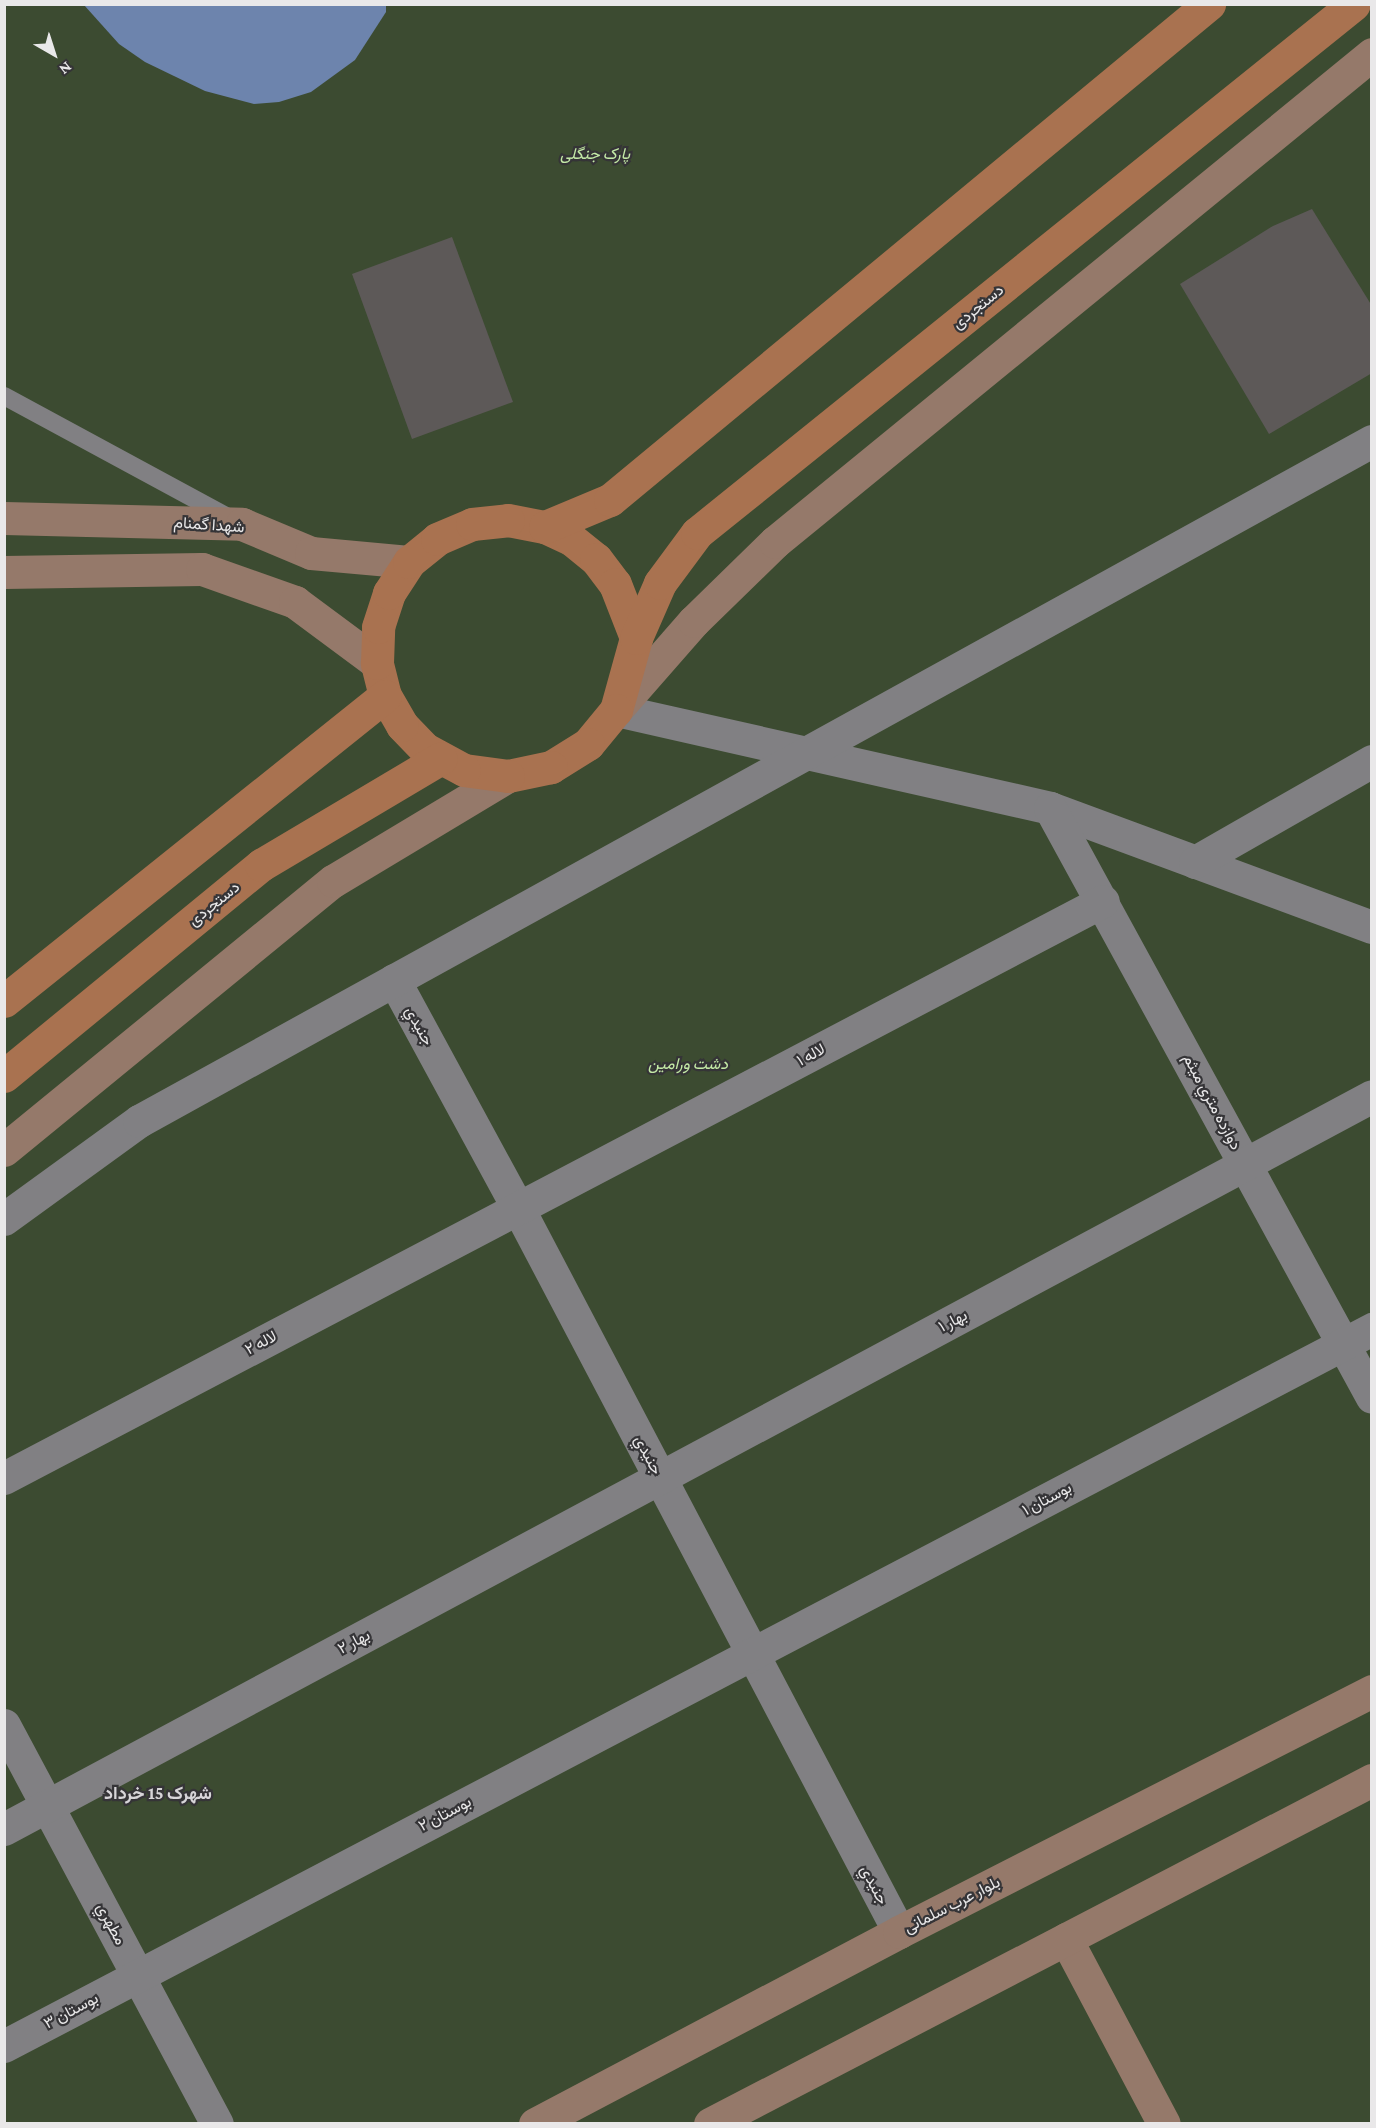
<!DOCTYPE html>
<html>
<head>
<meta charset="utf-8">
<style>
	body { margin:0 }
	#map { position:relative; width:1376px; height:2128px; overflow:hidden; background:#353437; font-family:"Crimson Pro",Vazirmatn,serif }
	div>[style] { position:absolute }
	.green>* { inset:0; background:#3c4b31 }
	.water>* { inset:0; background:#6d84ad }
	.building>* { inset:0; background:#5d5958 }
	.lane>* { height:18px; margin:-9px; padding:0 9px; transform-origin:9px; border-radius:9px; background:#818083 }
	.street>* { height:33px; margin:-16.5px; padding:0 16.5px; transform-origin:16.5px; border-radius:16.5px; background:#818083 }
	.secondary>* { height:33px; margin:-16.5px; padding:0 16.5px; transform-origin:16.5px; border-radius:16.5px; background:#95796a }
	.primary>* { height:33px; margin:-16.5px; padding:0 16.5px; transform-origin:16.5px; border-radius:16.5px; background:#a97250 }
	span { translate:-50% -50%; white-space:nowrap; text-align:center; line-height:1.15; -webkit-text-stroke:4.5px #353437; paint-order:stroke }
	.park-label { font-size:16px; color:#c3e9a6; font-style:italic }
	.street-label { font-size:16px; color:#e9e8e9 }
	.neighbourhood-label { font-size:18px; color:#d7d5d8; font-weight:700 }
	.frame { position:absolute; inset:0; border:6px solid #e9e8e9; pointer-events:none }
	.north { position:absolute; left:24px; top:24px; width:60px; height:60px; -webkit-text-stroke:4px #353437; paint-order:stroke; rotate:141deg; font-size:16px; font-weight:700; line-height:24px; text-align:center; color:#e9e8e9 }
	.north::after { content:''; display:block; margin:auto; width:21px; height:27px; background:#e9e8e9; clip-path:polygon(50% 0,100% 100%,50% 72%,0 100%) }
</style>
</head>
<body>
<div id="map">
	<div class="green">
		<div style="clip-path:polygon(5px 5px,1371px 5px,1371px 2123px,5px 2124px)"></div>
	</div>
	<div class="water">
		<div style="clip-path:polygon(386px 4px,386px 12px,355px 60px,311px 92px,279px 102px,254px 104px,205px 91px,145px 62px,119px 44px,84px 5px)"></div>
	</div>
	<div class="building">
		<div style="clip-path:polygon(1312px 209px,1372px 306px,1372px 373px,1269px 434px,1180px 284px,1273px 226px)"></div>
		<div style="clip-path:polygon(452px 237px,513px 402px,412px 439px,352px 274px)"></div>
	</div>
	<div class="lane">
		<div style="left:4px;top:396px;width:257px;rotate:28.4deg"></div>
	</div>
	<div class="street">
		<div style="left:616px;top:710px;width:445px;rotate:12.7deg"></div>
		<div style="left:1050px;top:808px;width:343px;rotate:20.3deg"></div>
		<div style="left:1050px;top:808px;width:671px;rotate:61.34deg"></div>
		<div style="left:1195px;top:862px;width:204px;rotate:-29.7deg"></div>
		<div style="left:394px;top:980px;width:260px;rotate:61.5deg"></div>
		<div style="left:518px;top:1208px;width:818px;rotate:62.24deg"></div>
		<div style="left:4px;top:1219px;width:167px;rotate:-36deg"></div>
		<div style="left:139px;top:1121px;width:1408px;rotate:-28.88deg"></div>
		<div style="left:4px;top:1478px;width:1241px;rotate:-27.7deg"></div>
		<div style="left:4px;top:1725px;width:452px;rotate:61.9deg"></div>
		<div style="left:4px;top:1829px;width:1552px;rotate:-28.18deg"></div>
		<div style="left:4px;top:2046px;width:1545px;rotate:-27.66deg"></div>
	</div>
	<div class="secondary">
		<div style="left:4px;top:518px;width:238px;rotate:1.4deg"></div>
		<div style="left:242px;top:524px;width:75px;rotate:22.8deg"></div>
		<div style="left:311px;top:553px;width:98px;rotate:5.2deg"></div>
		<div style="left:4px;top:572px;width:198px;rotate:-0.9deg"></div>
		<div style="left:202px;top:569px;width:99px;rotate:19.5deg"></div>
		<div style="left:295px;top:602px;width:102px;rotate:36.6deg"></div>
		<div style="left:616px;top:710px;width:118px;rotate:-48.8deg"></div>
		<div style="left:694px;top:621px;width:113px;rotate:-44.3deg"></div>
		<div style="left:775px;top:542px;width:771px;rotate:-39.26deg"></div>
		<div style="left:4px;top:1150px;width:425px;rotate:-39.3deg"></div>
		<div style="left:333px;top:881px;width:204px;rotate:-31deg"></div>
		<div style="left:1066px;top:1939px;width:209px;rotate:62.1deg"></div>
		<div style="left:535px;top:2124px;width:412px;rotate:-27.8deg"></div>
		<div style="left:899px;top:1932px;width:531px;rotate:-27deg"></div>
		<div style="left:710px;top:2124px;width:746px;rotate:-27.46deg"></div>
	</div>
	<div class="primary">
		<div style="left:508px;top:520px;width:38px;rotate:11deg"></div>
		<div style="left:545px;top:527px;width:29px;rotate:25deg"></div>
		<div style="left:571px;top:539px;width:32px;rotate:39deg"></div>
		<div style="left:596px;top:559px;width:31px;rotate:53deg"></div>
		<div style="left:615px;top:584px;width:58px;rotate:68.7deg"></div>
		<div style="left:636px;top:638px;width:75px;rotate:105.5deg"></div>
		<div style="left:616px;top:710px;width:44px;rotate:129.5deg"></div>
		<div style="left:588px;top:744px;width:44px;rotate:148.1deg"></div>
		<div style="left:551px;top:767px;width:44px;rotate:168.2deg"></div>
		<div style="left:508px;top:776px;width:44px;rotate:-172.2deg"></div>
		<div style="left:464px;top:770px;width:44px;rotate:-151.7deg"></div>
		<div style="left:425px;top:749px;width:33px;rotate:-134deg"></div>
		<div style="left:402px;top:725px;width:34px;rotate:-120deg"></div>
		<div style="left:385px;top:696px;width:34px;rotate:-104deg"></div>
		<div style="left:377px;top:663px;width:36px;rotate:-88deg"></div>
		<div style="left:378px;top:627px;width:36px;rotate:-72deg"></div>
		<div style="left:389px;top:593px;width:37px;rotate:-57deg"></div>
		<div style="left:409px;top:562px;width:36px;rotate:-39deg"></div>
		<div style="left:437px;top:539px;width:38px;rotate:-23deg"></div>
		<div style="left:472px;top:524px;width:36px;rotate:-6deg"></div>
		<div style="left:545px;top:527px;width:70px;rotate:-22.6deg"></div>
		<div style="left:610px;top:500px;width:778px;rotate:-39.63deg"></div>
		<div style="left:636px;top:638px;width:60px;rotate:-66.4deg"></div>
		<div style="left:660px;top:583px;width:62px;rotate:-53.5deg"></div>
		<div style="left:697px;top:533px;width:843px;rotate:-38.84deg"></div>
		<div style="left:4px;top:1001px;width:488px;rotate:-38.7deg"></div>
		<div style="left:4px;top:1076px;width:333px;rotate:-39.4deg"></div>
		<div style="left:261px;top:865px;width:209px;rotate:-30.7deg"></div>
	</div>
	<div class="park-label">
		<span style="left:595px;top:154px">پارک جنگلی</span>
		<span style="left:688px;top:1064px">دشت ورامین</span>
	</div>
	<div class="street-label">
		<span style="left:978px;top:307px;rotate:-39deg">دستجردی</span>
		<span style="left:209px;top:525px;rotate:4deg">شهدا گمنام</span>
		<span style="left:214px;top:904px;rotate:-39deg">دستجردی</span>
		<span style="left:419px;top:1026px;rotate:61deg">جنيدي</span>
		<span style="left:811px;top:1055px;rotate:-28deg">لاله ۱</span>
		<span style="left:1212px;top:1102px;rotate:62deg">دوازده متري میثم</span>
		<span style="left:953px;top:1321px;rotate:-28deg">بهار ۱</span>
		<span style="left:261px;top:1343px;rotate:-28deg">لاله ۲</span>
		<span style="left:648px;top:1455px;rotate:62deg">جنيدي</span>
		<span style="left:1047px;top:1499px;rotate:-28deg">بوستان ۱</span>
		<span style="left:354px;top:1642px;rotate:-28deg">بهار ۲</span>
		<span style="left:445px;top:1814px;rotate:-28deg">بوستان ۲</span>
		<span style="left:874px;top:1885px;rotate:62deg">جنيدي</span>
		<span style="left:952px;top:1905px;rotate:-27deg">بلوار عرب سلمانی</span>
		<span style="left:111px;top:1924px;rotate:62deg">مطهري</span>
		<span style="left:71px;top:2011px;rotate:-28deg">بوستان ۳</span>
	</div>
	<div class="neighbourhood-label">
		<span style="left:158px;top:1793px">شهرک 15 خرداد</span>
	</div>
	<div class="frame"></div>
	<div class="north">N</div>
</div>
</body>
</html>
